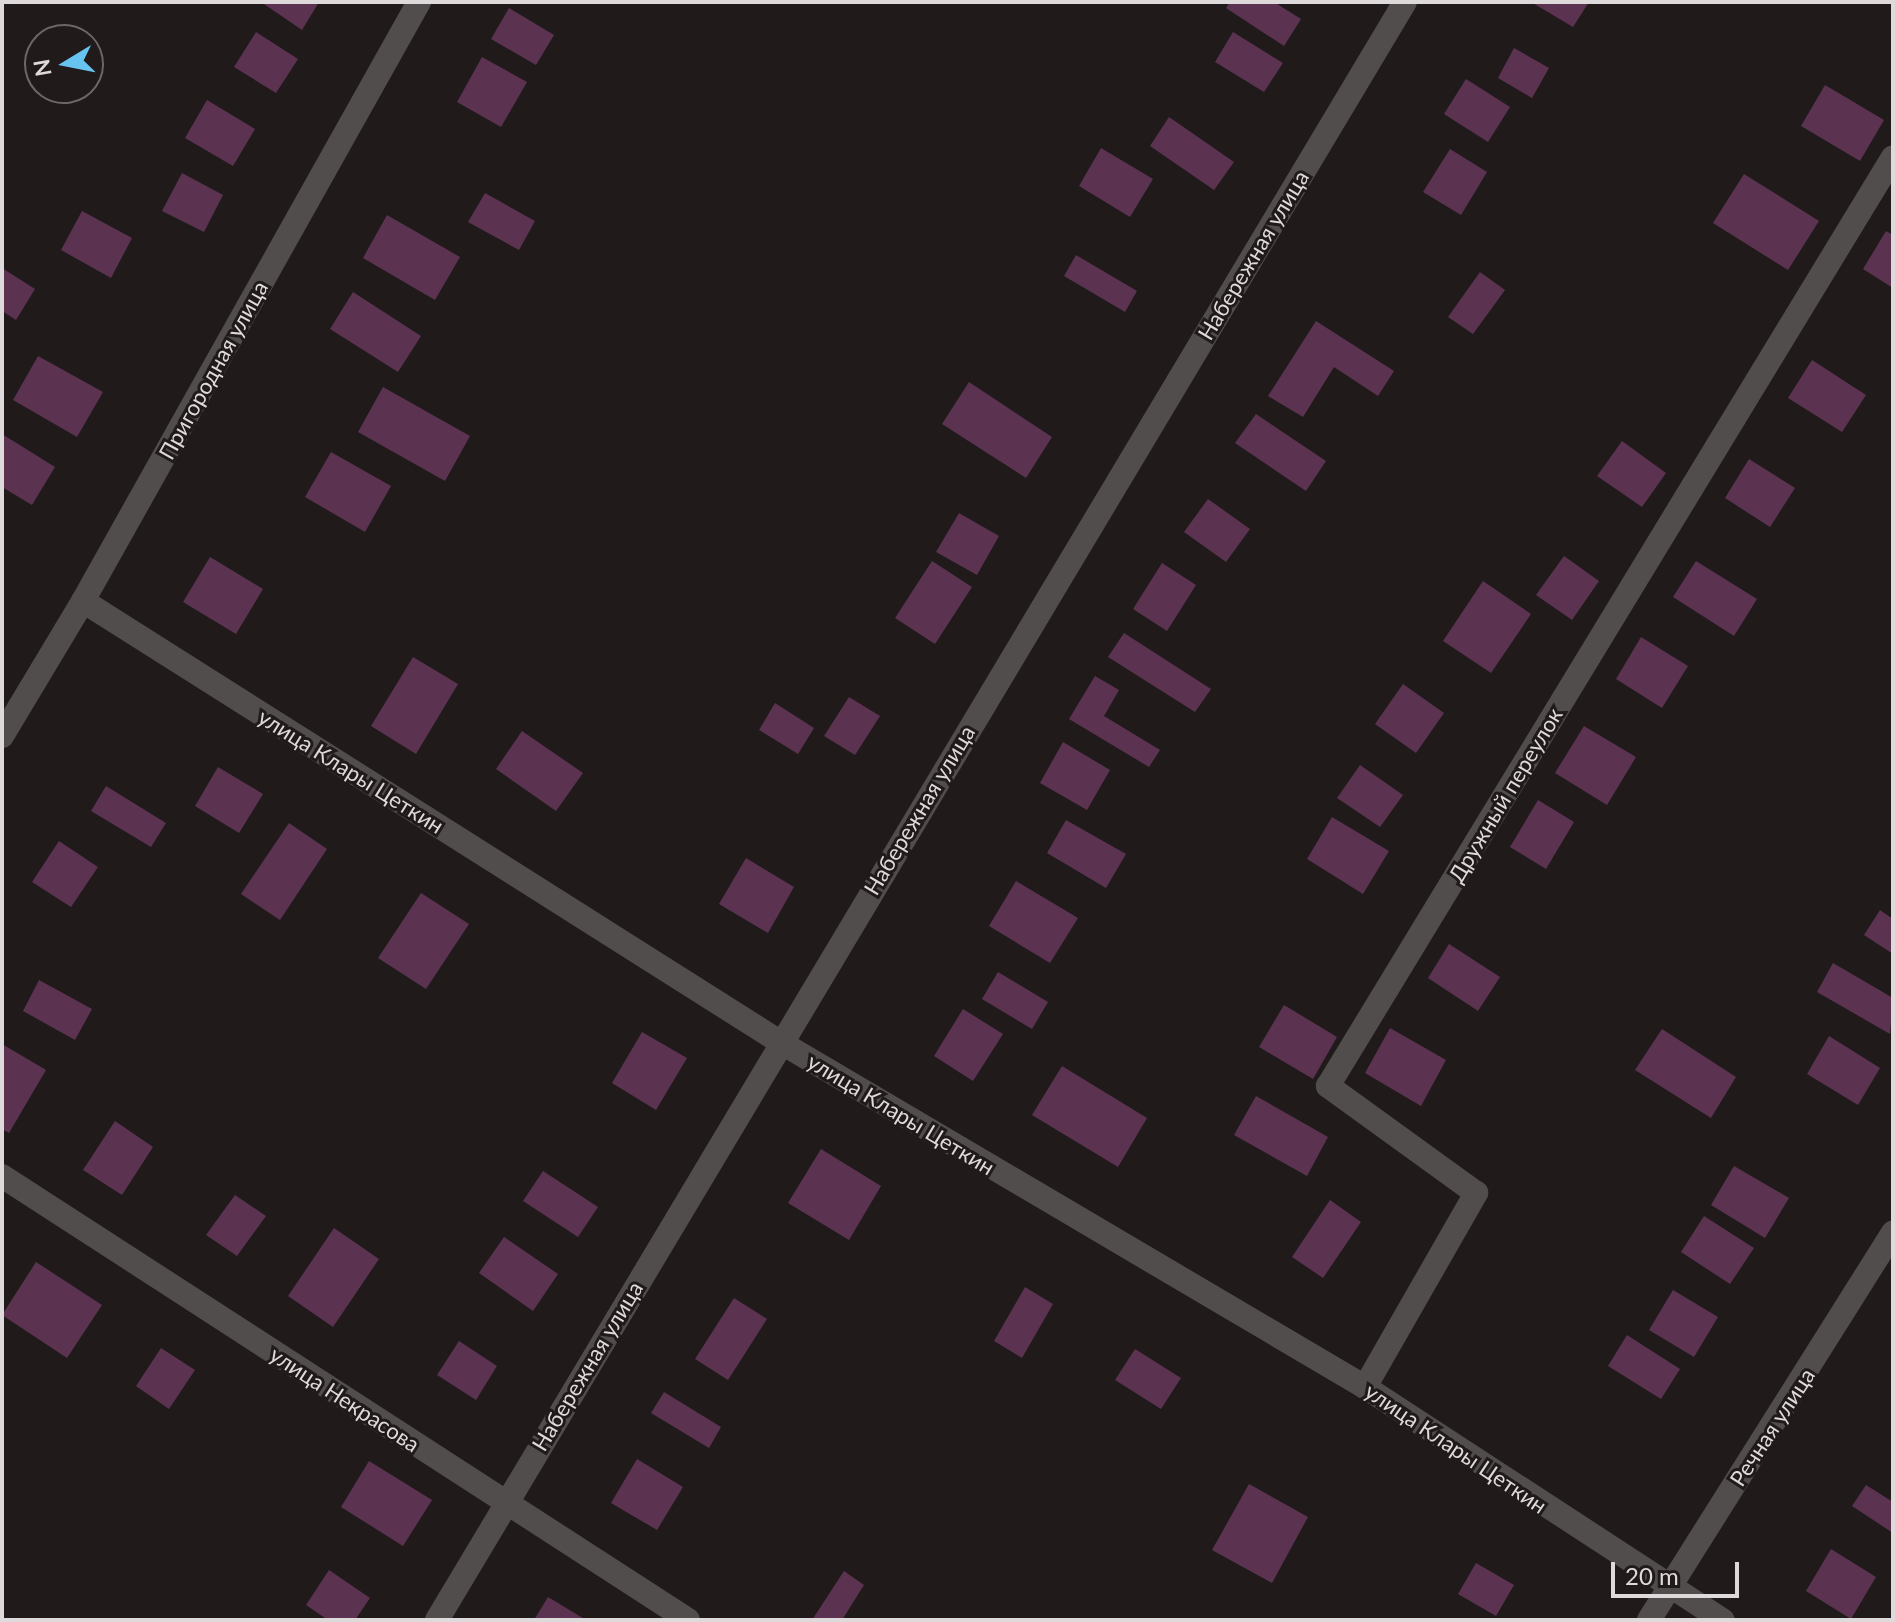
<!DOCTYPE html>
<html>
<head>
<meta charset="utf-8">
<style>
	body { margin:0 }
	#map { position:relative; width:1895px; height:1622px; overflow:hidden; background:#201a1b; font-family:Lato,sans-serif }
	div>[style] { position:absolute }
	.building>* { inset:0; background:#5b3351 }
	.minor>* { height:24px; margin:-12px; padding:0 12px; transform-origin:12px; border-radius:12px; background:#514d4d }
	span { translate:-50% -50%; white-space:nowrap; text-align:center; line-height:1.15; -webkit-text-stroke:6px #201a1b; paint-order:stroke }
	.street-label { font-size:22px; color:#ded9da }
	.frame { position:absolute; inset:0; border:4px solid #ded9da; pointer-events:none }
	.north { position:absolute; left:24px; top:24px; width:80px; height:80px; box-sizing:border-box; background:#201a1b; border:2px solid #6c6667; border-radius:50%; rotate:260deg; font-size:22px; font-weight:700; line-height:32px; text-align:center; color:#ded9da }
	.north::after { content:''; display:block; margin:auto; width:28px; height:36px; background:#67c4f0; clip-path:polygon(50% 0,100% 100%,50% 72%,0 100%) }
	.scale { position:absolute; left:1611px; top:1562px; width:128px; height:36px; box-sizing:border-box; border:4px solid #ded9da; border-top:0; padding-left:10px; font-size:24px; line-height:28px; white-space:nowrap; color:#ded9da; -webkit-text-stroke:6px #201a1b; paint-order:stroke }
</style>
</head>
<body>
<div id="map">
	<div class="building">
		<div style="clip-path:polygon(261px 2px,319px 2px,302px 30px)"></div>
		<div style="clip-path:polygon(1230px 2px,1274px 2px,1301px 19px,1284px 46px,1226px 8px)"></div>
		<div style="clip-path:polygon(1531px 2px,1589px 2px,1573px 27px)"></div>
		<div style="clip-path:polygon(509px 8px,554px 35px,536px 65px,491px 39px)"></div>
		<div style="clip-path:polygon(256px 32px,298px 59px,276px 93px,234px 67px)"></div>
		<div style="clip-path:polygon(1233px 32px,1283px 63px,1264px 92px,1215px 62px)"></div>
		<div style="clip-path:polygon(1514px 48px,1549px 68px,1532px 98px,1498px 78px)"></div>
		<div style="clip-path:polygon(482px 57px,527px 82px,501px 127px,457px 102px)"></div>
		<div style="clip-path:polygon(1466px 79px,1510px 107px,1488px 142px,1444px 114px)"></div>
		<div style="clip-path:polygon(1825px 85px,1884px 120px,1860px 161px,1801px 126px)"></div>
		<div style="clip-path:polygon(207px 100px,255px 129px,233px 166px,185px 138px)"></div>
		<div style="clip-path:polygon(1169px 117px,1234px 162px,1214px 190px,1150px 146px)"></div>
		<div style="clip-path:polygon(1101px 148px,1153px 179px,1130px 217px,1079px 186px)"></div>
		<div style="clip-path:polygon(1450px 149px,1487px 172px,1461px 215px,1423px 192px)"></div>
		<div style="clip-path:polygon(182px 173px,223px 195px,204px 232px,162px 211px)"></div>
		<div style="clip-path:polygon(1744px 174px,1819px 221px,1788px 270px,1713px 223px)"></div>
		<div style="clip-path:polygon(485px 193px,535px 221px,519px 250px,468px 222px)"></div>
		<div style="clip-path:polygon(82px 211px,132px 238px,111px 278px,61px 250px)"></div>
		<div style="clip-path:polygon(387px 215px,460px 257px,435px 300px,363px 258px)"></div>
		<div style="clip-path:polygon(1886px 231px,1893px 235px,1893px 288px,1863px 269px)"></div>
		<div style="clip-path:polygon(1076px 255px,1137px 291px,1125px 312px,1064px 276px)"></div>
		<div style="clip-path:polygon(2px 268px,35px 289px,16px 320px,2px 311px)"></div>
		<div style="clip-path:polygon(1480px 272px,1505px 290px,1473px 334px,1448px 317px)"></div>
		<div style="clip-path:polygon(353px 292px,421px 336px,398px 372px,330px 329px)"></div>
		<div style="clip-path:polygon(1316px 321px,1394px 371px,1378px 396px,1334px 367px,1303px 417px,1268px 396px)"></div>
		<div style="clip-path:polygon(38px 356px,103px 392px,77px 437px,13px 400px)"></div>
		<div style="clip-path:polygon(1812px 360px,1866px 395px,1842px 432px,1788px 398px)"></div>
		<div style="clip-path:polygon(969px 382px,1052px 437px,1026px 478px,942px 424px)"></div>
		<div style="clip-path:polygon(383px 387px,470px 436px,445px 481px,358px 432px)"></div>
		<div style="clip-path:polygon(1256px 414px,1326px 461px,1306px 491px,1235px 443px)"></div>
		<div style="clip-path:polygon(2px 434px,55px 467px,32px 505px,2px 487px)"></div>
		<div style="clip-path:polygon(1622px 441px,1666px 473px,1642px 507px,1597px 476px)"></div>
		<div style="clip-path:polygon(331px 452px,391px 486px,365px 532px,305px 497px)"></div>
		<div style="clip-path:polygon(1749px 459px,1795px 488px,1770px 527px,1725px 498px)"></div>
		<div style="clip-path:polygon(1208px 499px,1250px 529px,1226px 562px,1184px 532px)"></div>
		<div style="clip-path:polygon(959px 513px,999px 536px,977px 575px,936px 552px)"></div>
		<div style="clip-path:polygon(1564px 556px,1599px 581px,1572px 620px,1536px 595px)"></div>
		<div style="clip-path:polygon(210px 557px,263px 589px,236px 634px,183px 602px)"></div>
		<div style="clip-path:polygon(932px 561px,972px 587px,935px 644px,895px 618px)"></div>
		<div style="clip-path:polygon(1696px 561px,1757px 599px,1734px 636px,1673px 597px)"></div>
		<div style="clip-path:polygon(1162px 563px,1196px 585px,1167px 631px,1133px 609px)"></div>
		<div style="clip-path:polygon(1483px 581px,1531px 614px,1491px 673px,1443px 641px)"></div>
		<div style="clip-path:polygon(1124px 633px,1211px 689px,1195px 712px,1108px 657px)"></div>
		<div style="clip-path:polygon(1641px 637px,1688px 666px,1662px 708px,1616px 679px)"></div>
		<div style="clip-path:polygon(413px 657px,458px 684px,416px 754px,371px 726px)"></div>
		<div style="clip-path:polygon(1095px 676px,1119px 690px,1104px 716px,1160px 750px,1149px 767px,1069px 719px)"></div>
		<div style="clip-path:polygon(1403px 684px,1444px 713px,1416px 753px,1375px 724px)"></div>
		<div style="clip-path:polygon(849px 697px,880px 716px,855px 755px,824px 736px)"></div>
		<div style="clip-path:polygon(775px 703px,814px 728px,798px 754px,759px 730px)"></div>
		<div style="clip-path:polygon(1584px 726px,1636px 757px,1607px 805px,1555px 773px)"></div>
		<div style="clip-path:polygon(522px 731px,583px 773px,556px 811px,496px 769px)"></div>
		<div style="clip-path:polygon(1063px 742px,1110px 770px,1087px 810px,1040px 783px)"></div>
		<div style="clip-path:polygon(1360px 765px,1403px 795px,1380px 827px,1337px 798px)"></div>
		<div style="clip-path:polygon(218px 767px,263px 794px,239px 833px,195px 806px)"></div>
		<div style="clip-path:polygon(106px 786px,166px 823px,151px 847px,91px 811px)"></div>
		<div style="clip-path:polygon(1538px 800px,1574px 822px,1546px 869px,1510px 847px)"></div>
		<div style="clip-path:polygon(1332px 817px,1389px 851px,1363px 894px,1307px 859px)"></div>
		<div style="clip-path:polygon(1066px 820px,1126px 854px,1106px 888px,1047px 853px)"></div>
		<div style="clip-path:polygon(289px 823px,327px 849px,280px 920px,241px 894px)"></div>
		<div style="clip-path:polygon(59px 841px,98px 867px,71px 907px,32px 882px)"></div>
		<div style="clip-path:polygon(746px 858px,794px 887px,768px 933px,719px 904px)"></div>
		<div style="clip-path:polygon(1016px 881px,1078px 918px,1050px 963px,989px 926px)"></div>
		<div style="clip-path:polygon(421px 893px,469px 924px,426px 989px,378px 958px)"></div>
		<div style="clip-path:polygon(1880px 910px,1893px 919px,1893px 954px,1864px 935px)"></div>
		<div style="clip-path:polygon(1449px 944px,1500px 977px,1478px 1011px,1428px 978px)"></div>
		<div style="clip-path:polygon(1833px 963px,1893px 998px,1890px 1034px,1817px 992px)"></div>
		<div style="clip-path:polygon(998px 972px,1048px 1002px,1032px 1029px,982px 999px)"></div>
		<div style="clip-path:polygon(39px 980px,92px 1009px,75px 1040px,23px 1011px)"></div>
		<div style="clip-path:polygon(1284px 1005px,1337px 1037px,1313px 1079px,1259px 1047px)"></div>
		<div style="clip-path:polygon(963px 1009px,1003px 1034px,973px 1081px,934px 1056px)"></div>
		<div style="clip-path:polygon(1390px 1028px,1446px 1060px,1421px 1106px,1365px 1073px)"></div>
		<div style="clip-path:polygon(1662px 1029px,1736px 1077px,1711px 1118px,1635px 1070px)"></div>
		<div style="clip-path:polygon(642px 1032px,687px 1058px,656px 1110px,612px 1083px)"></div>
		<div style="clip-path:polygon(1829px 1036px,1880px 1068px,1858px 1105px,1807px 1074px)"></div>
		<div style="clip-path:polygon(2px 1044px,46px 1070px,9px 1133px,2px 1129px)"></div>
		<div style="clip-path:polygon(1062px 1066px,1147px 1118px,1118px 1167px,1032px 1115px)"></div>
		<div style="clip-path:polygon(1256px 1096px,1328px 1137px,1307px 1176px,1234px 1135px)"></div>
		<div style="clip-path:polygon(115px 1121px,153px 1147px,122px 1195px,83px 1170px)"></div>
		<div style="clip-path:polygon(821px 1149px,881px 1186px,849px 1240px,788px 1203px)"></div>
		<div style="clip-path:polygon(1734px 1166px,1789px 1198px,1765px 1238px,1711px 1205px)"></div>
		<div style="clip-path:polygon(543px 1171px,598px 1207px,578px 1237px,523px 1201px)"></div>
		<div style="clip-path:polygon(235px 1195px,266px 1216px,237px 1256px,206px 1235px)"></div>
		<div style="clip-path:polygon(1330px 1200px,1361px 1222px,1323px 1278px,1292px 1257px)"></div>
		<div style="clip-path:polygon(1704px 1216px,1754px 1248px,1730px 1284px,1681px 1252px)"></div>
		<div style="clip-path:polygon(334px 1228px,379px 1259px,333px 1327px,288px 1296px)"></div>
		<div style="clip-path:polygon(504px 1237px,558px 1274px,533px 1311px,479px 1273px)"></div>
		<div style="clip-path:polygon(36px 1262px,102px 1305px,67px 1358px,2px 1315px)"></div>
		<div style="clip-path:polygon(1025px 1287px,1053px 1304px,1022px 1358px,994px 1341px)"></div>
		<div style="clip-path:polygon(1673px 1290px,1718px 1317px,1694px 1357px,1649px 1330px)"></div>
		<div style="clip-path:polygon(734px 1298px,767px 1319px,728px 1380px,695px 1359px)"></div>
		<div style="clip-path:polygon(1627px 1335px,1680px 1369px,1661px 1399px,1608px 1366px)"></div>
		<div style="clip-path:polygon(459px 1341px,497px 1366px,476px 1400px,437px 1375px)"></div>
		<div style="clip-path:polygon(161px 1348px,195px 1370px,169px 1409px,136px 1386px)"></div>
		<div style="clip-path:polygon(1135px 1349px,1181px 1378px,1161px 1409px,1115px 1380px)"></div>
		<div style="clip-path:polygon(664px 1392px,721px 1427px,709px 1448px,651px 1413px)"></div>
		<div style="clip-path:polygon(637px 1459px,683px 1487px,657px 1530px,611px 1503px)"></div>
		<div style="clip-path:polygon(369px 1461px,432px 1500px,403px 1546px,341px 1507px)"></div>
		<div style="clip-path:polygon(1249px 1484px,1308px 1517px,1272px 1583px,1212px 1550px)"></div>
		<div style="clip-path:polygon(1866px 1485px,1893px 1502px,1893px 1533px,1852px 1506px)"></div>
		<div style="clip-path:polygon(1831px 1549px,1876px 1577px,1851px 1619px,1806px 1591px)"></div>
		<div style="clip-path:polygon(1476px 1563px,1514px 1585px,1496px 1616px,1458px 1594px)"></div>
		<div style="clip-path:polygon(329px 1570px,370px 1598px,355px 1620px,328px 1620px,306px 1605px)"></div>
		<div style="clip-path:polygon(844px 1571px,864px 1585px,842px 1620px,812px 1620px)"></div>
		<div style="clip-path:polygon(548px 1597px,586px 1620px,534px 1620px)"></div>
	</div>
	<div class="minor">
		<div style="left:83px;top:601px;width:825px;rotate:32.32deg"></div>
		<div style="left:780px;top:1042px;width:679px;rotate:30.53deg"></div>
		<div style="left:1365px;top:1387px;width:427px;rotate:33.1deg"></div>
		<div style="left:2px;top:736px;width:157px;rotate:-59deg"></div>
		<div style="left:83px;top:601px;width:687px;rotate:-60.71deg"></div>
		<div style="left:2px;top:1176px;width:817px;rotate:32.91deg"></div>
		<div style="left:1365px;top:1387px;width:224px;rotate:-60.2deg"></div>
		<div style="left:1476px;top:1193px;width:183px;rotate:-144.1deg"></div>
		<div style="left:1328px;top:1086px;width:1087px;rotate:-58.69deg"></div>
		<div style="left:437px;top:1620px;width:1885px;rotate:-59.11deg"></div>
		<div style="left:1649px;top:1620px;width:458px;rotate:-57.8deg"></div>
	</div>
	<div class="street-label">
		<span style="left:1253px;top:255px;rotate:-59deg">Набережная улица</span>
		<span style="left:213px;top:370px;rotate:-61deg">Пригородная улица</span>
		<span style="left:351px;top:771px;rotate:32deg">улица Клары Цеткин</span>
		<span style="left:1505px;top:795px;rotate:-59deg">Дружный переулок</span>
		<span style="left:919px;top:810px;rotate:-59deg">Набережная улица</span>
		<span style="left:901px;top:1114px;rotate:31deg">улица Клары Цеткин</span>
		<span style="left:587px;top:1366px;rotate:-59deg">Набережная улица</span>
		<span style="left:345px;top:1399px;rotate:33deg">улица Некрасова</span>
		<span style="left:1772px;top:1427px;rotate:-57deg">Речная улица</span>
		<span style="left:1456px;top:1448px;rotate:34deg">улица Клары Цеткин</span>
	</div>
	<div class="frame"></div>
	<div class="north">N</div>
	<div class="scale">20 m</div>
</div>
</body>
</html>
